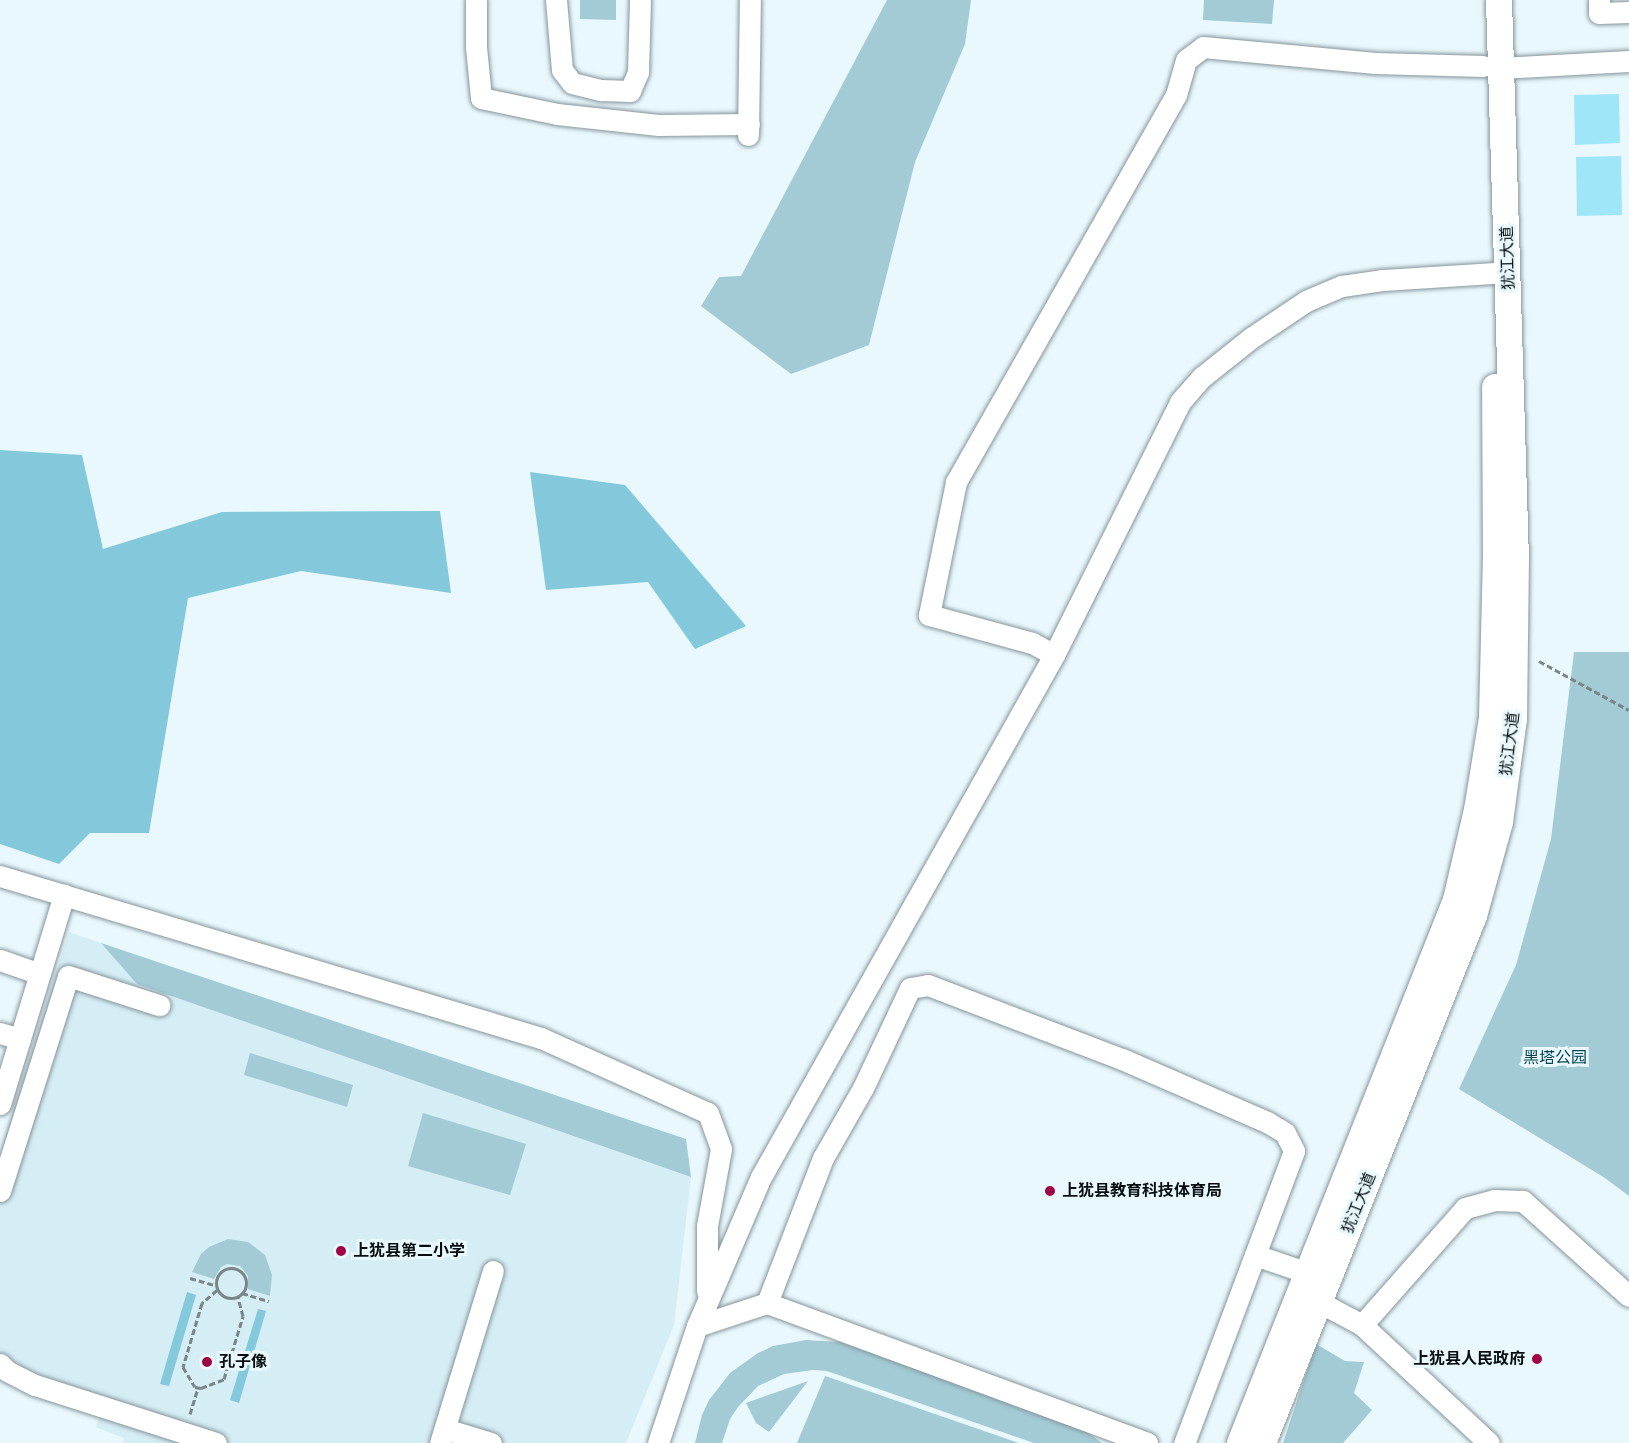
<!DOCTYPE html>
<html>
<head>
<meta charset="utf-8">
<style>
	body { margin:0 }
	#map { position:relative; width:1629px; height:1443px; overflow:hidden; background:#e8f8fd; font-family:"DM Sans","Noto Sans SC",sans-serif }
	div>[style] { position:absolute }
	.built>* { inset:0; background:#d5edf5 }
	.green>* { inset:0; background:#a2cbd6 }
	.forest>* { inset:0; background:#83c8db }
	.water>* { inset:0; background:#a0e6f9 }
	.path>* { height:3px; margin-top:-1.5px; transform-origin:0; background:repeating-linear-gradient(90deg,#7a8588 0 6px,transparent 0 9px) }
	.path>.ring { margin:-1.5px; padding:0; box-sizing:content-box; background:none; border:3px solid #7a8588; border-radius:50% }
	.roads { filter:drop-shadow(0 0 2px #86959a) drop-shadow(0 0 2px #86959a) }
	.minor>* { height:21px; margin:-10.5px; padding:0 10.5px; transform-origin:10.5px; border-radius:10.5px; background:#fff }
	.major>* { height:26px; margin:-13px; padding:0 13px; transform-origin:13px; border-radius:13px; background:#fff }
	.dots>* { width:16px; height:16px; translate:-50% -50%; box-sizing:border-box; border:3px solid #e8f8fd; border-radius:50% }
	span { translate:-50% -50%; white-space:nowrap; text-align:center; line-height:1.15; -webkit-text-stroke:6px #e8f8fd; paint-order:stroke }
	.street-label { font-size:16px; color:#080e0f }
	.park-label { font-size:16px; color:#044553 }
	.poi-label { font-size:16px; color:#080e0f; font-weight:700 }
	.left { translate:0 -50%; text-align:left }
	.right { translate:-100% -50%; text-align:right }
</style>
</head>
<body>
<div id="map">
	<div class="built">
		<div style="clip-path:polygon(69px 932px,101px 943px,138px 984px,691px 1177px,674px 1325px,626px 1443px,123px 1443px,124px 1438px,96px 1427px,99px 1416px,0 1381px,0 1156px)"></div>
	</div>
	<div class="green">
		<div style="clip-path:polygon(580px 0,616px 0,616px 20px,580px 19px)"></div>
		<div style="clip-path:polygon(887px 0,971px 0,965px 44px,915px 162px,869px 345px,791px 374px,701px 306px,719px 277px,741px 276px)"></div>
		<div style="clip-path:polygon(1204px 0,1274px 0,1272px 24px,1203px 20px)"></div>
		<div style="clip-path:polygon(1574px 652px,1629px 652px,1629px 1196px,1605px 1178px,1459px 1089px,1516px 965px,1551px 839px)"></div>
		<div style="clip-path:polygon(101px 943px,686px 1139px,691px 1177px,137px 984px)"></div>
		<div style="clip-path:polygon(250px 1053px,353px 1085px,347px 1107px,244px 1075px)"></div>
		<div style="clip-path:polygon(423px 1113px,526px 1144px,510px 1195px,408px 1166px)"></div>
		<div style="clip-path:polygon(228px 1239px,248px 1242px,265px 1255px,272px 1275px,270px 1296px,248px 1289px,248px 1276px,240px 1266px,227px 1264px,221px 1267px,214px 1279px,192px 1272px,201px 1254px,209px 1247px)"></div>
		<div style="clip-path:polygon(806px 1340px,840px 1342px,1084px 1430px,1102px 1443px,1034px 1443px,827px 1371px,813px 1370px,784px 1374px,758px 1386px,738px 1407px,730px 1419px,722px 1443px,695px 1443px,702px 1415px,709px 1400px,730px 1373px,758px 1353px,773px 1346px)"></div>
		<div style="clip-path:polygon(1316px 1344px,1345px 1361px,1364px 1362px,1354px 1393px,1372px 1410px,1343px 1443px,1283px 1443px)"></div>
		<div style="clip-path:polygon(825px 1376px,1019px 1443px,797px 1443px)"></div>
		<div style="clip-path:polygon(808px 1381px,769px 1432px,756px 1423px,746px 1403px)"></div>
	</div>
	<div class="forest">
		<div style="clip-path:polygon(0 450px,82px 455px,103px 549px,222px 512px,440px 511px,451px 593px,301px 571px,188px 598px,149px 833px,90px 833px,59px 864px,0 844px)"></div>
		<div style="clip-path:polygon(530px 472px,625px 485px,746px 626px,695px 649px,648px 582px,546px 590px)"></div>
		<div style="clip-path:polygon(187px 1292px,196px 1295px,169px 1386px,160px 1384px)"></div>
		<div style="clip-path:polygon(258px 1309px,266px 1311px,239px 1403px,230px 1400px)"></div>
	</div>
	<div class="water">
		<div style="clip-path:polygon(1619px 94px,1620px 143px,1575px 145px,1574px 95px)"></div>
		<div style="clip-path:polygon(1621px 156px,1622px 215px,1577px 216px,1576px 157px)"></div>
	</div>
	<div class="path">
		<div style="left:1539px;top:661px;width:102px;rotate:28.6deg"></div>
		<div class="ring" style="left:216px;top:1268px;width:27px;height:27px"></div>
		<div style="left:190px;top:1278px;width:26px;rotate:16deg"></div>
		<div style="left:217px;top:1290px;width:20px;rotate:139deg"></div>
		<div style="left:202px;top:1303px;width:67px;rotate:106.5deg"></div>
		<div style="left:183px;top:1367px;width:23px;rotate:59deg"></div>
		<div style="left:195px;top:1387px;width:6px;rotate:9deg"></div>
		<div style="left:201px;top:1388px;width:25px;rotate:-21deg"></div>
		<div style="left:224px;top:1379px;width:66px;rotate:-73.2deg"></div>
		<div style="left:243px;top:1316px;width:20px;rotate:-105deg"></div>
		<div style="left:242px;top:1293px;width:28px;rotate:17deg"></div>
		<div style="left:190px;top:1414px;width:28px;rotate:-73deg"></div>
	</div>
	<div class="roads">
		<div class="minor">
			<div style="left:476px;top:0;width:47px;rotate:90deg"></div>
			<div style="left:476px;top:47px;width:51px;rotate:84.4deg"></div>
			<div style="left:481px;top:98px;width:78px;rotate:11.9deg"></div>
			<div style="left:557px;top:114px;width:102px;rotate:6.2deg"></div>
			<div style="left:658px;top:125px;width:91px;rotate:-0.6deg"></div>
			<div style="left:556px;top:0;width:70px;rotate:85.1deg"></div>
			<div style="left:562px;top:70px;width:16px;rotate:52deg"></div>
			<div style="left:572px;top:83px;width:30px;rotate:14deg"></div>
			<div style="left:601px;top:90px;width:29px;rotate:2deg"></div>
			<div style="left:630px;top:91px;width:21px;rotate:-67deg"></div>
			<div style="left:638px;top:72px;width:72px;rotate:-88.4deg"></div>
			<div style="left:1599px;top:0;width:13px;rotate:90deg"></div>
			<div style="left:1599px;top:13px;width:30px;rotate:-2deg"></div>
			<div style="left:1500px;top:68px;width:129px;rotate:-3.1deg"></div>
			<div style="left:748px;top:135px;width:135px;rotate:-89.2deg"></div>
			<div style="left:1054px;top:655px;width:25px;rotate:-151deg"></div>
			<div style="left:1032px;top:643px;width:107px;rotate:-164.8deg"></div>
			<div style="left:929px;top:615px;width:136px;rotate:-78.5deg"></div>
			<div style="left:956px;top:482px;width:445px;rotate:-60.4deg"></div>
			<div style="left:1176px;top:95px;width:36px;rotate:-74deg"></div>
			<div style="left:1186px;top:60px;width:21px;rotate:-37deg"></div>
			<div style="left:1203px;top:47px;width:173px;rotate:5.3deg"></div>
			<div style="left:1375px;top:63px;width:108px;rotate:1.6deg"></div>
			<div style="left:0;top:876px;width:565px;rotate:16.67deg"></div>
			<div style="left:541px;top:1038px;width:183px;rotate:24.2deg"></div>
			<div style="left:708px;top:1113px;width:38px;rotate:70deg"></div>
			<div style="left:721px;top:1149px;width:78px;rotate:100.3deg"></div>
			<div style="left:707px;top:1226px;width:65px;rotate:90deg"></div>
			<div style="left:0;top:960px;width:42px;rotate:19.3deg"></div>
			<div style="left:0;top:1033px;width:21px;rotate:17deg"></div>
			<div style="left:0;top:1104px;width:219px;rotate:-73deg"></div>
			<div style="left:0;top:1191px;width:225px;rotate:-72.4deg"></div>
			<div style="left:68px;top:976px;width:96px;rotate:17.7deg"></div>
			<div style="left:1255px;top:1255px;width:56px;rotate:18.8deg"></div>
			<div style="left:1319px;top:1302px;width:49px;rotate:28.1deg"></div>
			<div style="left:1362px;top:1325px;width:173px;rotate:42.9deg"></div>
			<div style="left:767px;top:1303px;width:405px;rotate:20.2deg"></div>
			<div style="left:1362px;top:1325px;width:156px;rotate:-48.6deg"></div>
			<div style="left:1465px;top:1208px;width:30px;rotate:-15deg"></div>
			<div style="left:1494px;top:1200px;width:29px;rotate:2deg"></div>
			<div style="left:1523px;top:1201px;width:142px;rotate:41.9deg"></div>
			<div style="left:697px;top:1326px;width:74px;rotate:-18.2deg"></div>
			<div style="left:767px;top:1303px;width:155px;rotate:-68.9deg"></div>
			<div style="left:823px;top:1158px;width:81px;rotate:-60.3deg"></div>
			<div style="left:863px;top:1088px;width:110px;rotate:-64.8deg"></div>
			<div style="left:910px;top:988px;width:18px;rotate:-9deg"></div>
			<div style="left:928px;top:985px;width:208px;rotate:20.9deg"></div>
			<div style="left:1122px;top:1059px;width:158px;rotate:23.5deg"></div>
			<div style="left:1267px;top:1122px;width:21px;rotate:31deg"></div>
			<div style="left:1285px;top:1133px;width:20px;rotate:63deg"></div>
			<div style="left:1294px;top:1151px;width:312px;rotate:110.6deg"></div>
			<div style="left:0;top:1364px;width:10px;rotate:45deg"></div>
			<div style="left:7px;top:1371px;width:31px;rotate:27deg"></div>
			<div style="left:35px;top:1385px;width:190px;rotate:17.8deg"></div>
			<div style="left:445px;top:1429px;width:48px;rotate:16.9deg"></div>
			<div style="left:440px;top:1443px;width:180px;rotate:-72.9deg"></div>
			<div style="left:658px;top:1443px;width:123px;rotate:-71.6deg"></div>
			<div style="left:697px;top:1326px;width:162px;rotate:-66.8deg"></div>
			<div style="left:761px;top:1177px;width:599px;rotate:-60.69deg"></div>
			<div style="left:1054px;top:655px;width:283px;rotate:-63.5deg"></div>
			<div style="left:1180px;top:402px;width:33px;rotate:-49deg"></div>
			<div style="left:1202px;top:377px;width:63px;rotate:-38.5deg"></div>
			<div style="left:1251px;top:338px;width:66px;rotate:-33.9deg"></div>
			<div style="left:1306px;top:301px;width:39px;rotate:-23deg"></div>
			<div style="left:1342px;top:286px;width:40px;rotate:-8.5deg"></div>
			<div style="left:1382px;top:280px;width:127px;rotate:-3.6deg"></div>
		</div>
		<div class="major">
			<div style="left:1240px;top:1443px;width:584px;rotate:-68.31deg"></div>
			<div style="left:1456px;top:900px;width:92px;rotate:-76.9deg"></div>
			<div style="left:1477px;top:810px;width:93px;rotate:-80.7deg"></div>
			<div style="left:1492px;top:718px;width:159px;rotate:-88.6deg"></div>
			<div style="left:1496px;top:559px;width:172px;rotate:-90.3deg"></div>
			<div style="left:1263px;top:1443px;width:568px;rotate:-68.18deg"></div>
			<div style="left:1474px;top:916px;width:98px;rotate:-74.5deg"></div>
			<div style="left:1500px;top:822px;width:104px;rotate:-82.3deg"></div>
			<div style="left:1514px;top:719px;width:159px;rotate:-89.3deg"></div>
			<div style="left:1516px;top:560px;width:560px;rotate:-91.74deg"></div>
		</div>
	</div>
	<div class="dots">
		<div style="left:1050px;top:1191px;background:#9f0345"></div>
		<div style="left:341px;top:1251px;background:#9f0345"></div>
		<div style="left:1537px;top:1359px;background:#9f0345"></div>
		<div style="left:207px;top:1362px;background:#9f0345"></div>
	</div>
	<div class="street-label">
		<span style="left:1508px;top:258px;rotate:-92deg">犹江大道</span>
		<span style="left:1510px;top:744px;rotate:-83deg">犹江大道</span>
		<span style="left:1359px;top:1203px;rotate:-68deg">犹江大道</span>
	</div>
	<div class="park-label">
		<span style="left:1555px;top:1058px">黑塔公园</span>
	</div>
	<div class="poi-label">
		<span class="left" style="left:1062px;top:1191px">上犹县教育科技体育局</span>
		<span class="left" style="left:353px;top:1251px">上犹县第二小学</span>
		<span class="right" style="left:1525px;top:1359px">上犹县人民政府</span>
		<span class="left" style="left:219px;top:1362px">孔子像</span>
	</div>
</div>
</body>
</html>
